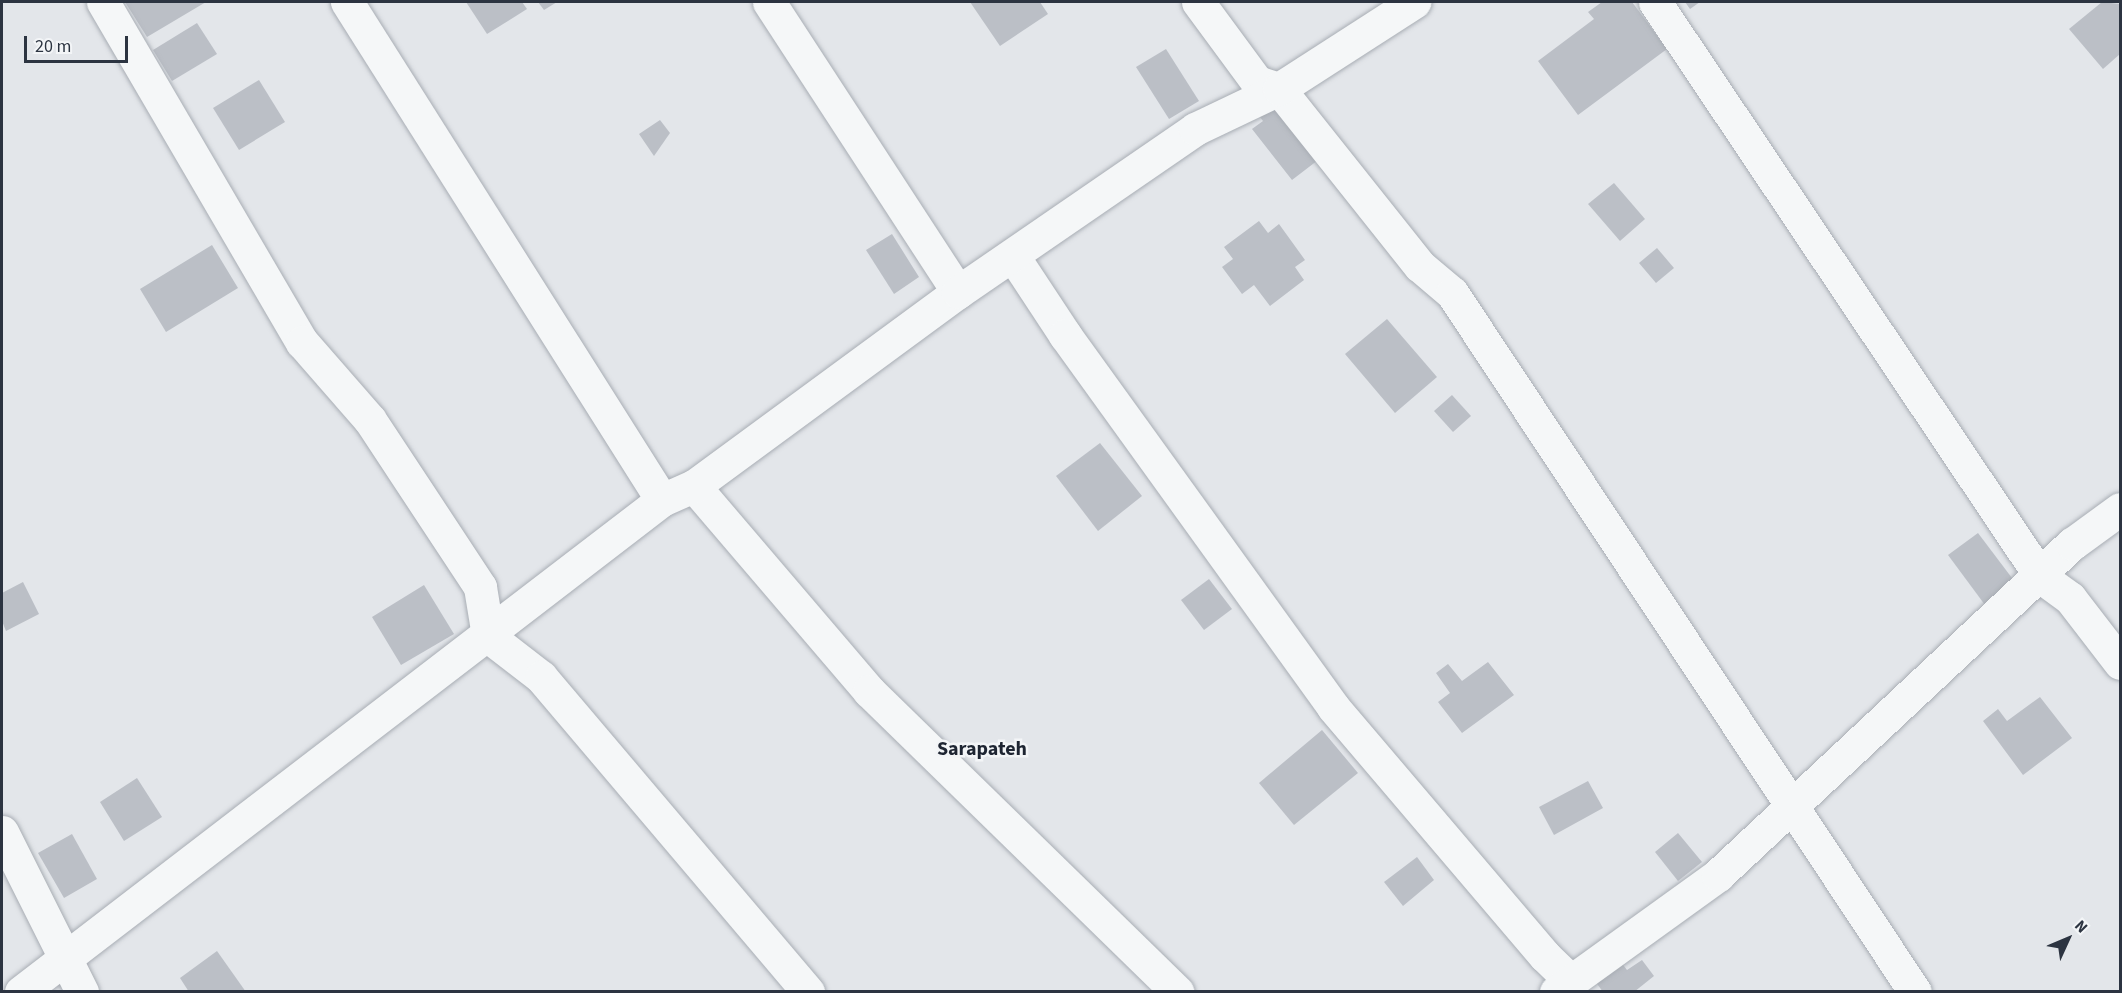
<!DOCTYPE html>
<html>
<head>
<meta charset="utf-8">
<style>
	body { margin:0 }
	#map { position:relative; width:2122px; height:993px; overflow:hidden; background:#e3e6ea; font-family:"Source Sans 3",sans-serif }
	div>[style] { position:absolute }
	.building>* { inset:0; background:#bbbfc6 }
	.roads { filter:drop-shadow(0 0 2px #a8adb4) drop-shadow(0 0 2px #a8adb4) }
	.street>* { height:33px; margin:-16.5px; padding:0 16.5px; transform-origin:16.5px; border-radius:16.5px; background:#f5f7f8 }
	span { translate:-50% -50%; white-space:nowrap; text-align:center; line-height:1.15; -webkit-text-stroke:5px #f3f5f7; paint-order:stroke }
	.quarter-label { font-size:20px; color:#1e2532; font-weight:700 }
	.frame { position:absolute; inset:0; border:3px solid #2c3441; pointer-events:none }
	.north { position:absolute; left:2038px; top:909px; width:60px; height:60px; -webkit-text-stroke:4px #f3f5f7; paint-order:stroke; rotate:46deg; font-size:16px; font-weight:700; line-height:24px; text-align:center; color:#2c3441 }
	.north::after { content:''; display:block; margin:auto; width:21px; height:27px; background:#2c3441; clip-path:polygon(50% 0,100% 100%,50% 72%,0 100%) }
	.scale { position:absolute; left:24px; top:36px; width:104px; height:27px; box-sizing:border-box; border:3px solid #2c3441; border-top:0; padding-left:8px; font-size:18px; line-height:21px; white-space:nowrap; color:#2c3441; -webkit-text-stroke:4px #f3f5f7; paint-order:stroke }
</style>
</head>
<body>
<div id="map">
	<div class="building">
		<div style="clip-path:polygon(125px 2px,206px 2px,147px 37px)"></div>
		<div style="clip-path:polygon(466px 2px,522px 2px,527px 9px,487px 34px)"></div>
		<div style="clip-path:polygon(538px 2px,557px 2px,544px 10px)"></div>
		<div style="clip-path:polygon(970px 2px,1040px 2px,1048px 14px,1000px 46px)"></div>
		<div style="clip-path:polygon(1602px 2px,1632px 2px,1667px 49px,1578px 115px,1538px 61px,1594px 19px,1588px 12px)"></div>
		<div style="clip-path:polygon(1685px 2px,1700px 2px,1690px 9px)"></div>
		<div style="clip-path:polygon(2102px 2px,2120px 4px,2120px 54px,2103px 69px,2069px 29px)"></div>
		<div style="clip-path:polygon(197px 23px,217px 54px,172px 81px,153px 50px)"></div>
		<div style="clip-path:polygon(1166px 49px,1199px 101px,1169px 119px,1136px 67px)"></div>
		<div style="clip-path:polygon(259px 80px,285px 122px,239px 150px,213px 108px)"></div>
		<div style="clip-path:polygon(1277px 98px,1322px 157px,1292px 180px,1252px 129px,1263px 121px,1257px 113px)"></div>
		<div style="clip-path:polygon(660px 120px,670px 133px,654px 156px,639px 134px)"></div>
		<div style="clip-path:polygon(1614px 183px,1645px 219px,1620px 241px,1588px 204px)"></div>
		<div style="clip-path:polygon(1259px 221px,1268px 233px,1279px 224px,1305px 260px,1295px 267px,1304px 280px,1270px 306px,1254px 285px,1242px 294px,1222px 267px,1233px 259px,1224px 247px)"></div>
		<div style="clip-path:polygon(892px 234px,919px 277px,894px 294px,866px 250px)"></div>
		<div style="clip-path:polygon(212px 245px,238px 288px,166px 332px,140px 289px)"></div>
		<div style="clip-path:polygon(1657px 248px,1674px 268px,1656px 283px,1639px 263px)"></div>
		<div style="clip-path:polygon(1387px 319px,1437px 377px,1395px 413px,1345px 354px)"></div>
		<div style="clip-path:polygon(1452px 395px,1471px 416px,1453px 432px,1434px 411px)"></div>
		<div style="clip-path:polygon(1100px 443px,1142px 496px,1098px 531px,1056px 476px)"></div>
		<div style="clip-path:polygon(1978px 533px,2015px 582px,1985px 605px,1948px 555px)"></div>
		<div style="clip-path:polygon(1209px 579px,1232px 609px,1204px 630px,1181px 600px)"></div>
		<div style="clip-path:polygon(23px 582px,39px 614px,6px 631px,2px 621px,2px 593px)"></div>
		<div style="clip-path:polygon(424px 585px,454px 634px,401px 665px,372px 617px)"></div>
		<div style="clip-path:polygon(1488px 662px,1514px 695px,1462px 733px,1438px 702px,1450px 693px,1436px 673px,1448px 664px,1462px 681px)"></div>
		<div style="clip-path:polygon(2040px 697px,2072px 738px,2023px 775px,1983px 721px,1998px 709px,2007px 721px)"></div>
		<div style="clip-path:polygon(1322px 730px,1358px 773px,1294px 825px,1259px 783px)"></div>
		<div style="clip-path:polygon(137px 778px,162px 817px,124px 841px,100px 802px)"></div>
		<div style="clip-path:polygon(1588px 781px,1603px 808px,1554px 835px,1539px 807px)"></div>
		<div style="clip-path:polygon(1678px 833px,1702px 862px,1678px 881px,1655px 852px)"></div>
		<div style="clip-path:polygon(72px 834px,97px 879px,64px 898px,38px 853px)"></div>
		<div style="clip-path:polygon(1417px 857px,1434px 880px,1403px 906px,1384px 882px)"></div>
		<div style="clip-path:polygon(217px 951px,246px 992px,189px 992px,180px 978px)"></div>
		<div style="clip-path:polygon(1642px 960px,1654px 976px,1634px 992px,1603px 992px,1595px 981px,1620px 961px,1627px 970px)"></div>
	</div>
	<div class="roads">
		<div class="street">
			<div style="left:103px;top:2px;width:394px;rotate:59.7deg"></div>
			<div style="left:302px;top:342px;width:103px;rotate:48.9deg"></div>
			<div style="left:370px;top:420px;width:200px;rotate:56.6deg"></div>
			<div style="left:480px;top:587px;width:50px;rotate:80.7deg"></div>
			<div style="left:488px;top:636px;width:67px;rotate:37.7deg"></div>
			<div style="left:541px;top:677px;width:413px;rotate:49.7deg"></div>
			<div style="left:347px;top:2px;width:589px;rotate:57.69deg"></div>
			<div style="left:769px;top:2px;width:346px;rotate:56.9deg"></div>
			<div style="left:1198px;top:2px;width:99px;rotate:53.6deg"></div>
			<div style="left:1257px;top:82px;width:23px;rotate:18deg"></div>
			<div style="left:1279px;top:89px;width:226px;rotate:51.5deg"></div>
			<div style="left:1420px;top:266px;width:42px;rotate:40.2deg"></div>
			<div style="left:1452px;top:293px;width:838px;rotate:56.48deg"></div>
			<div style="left:1655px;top:2px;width:693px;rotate:56.13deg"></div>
			<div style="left:2041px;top:577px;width:36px;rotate:36deg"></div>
			<div style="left:2070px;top:598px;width:82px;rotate:52.4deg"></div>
			<div style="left:1013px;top:256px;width:95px;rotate:56.6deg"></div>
			<div style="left:1065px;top:335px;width:458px;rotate:54.2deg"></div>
			<div style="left:1333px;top:707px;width:327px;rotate:49.6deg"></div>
			<div style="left:1545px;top:956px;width:36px;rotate:44deg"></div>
			<div style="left:694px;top:486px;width:270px;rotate:49.5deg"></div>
			<div style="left:869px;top:691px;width:431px;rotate:44.3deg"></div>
			<div style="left:2px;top:832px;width:179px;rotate:63.4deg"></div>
			<div style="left:21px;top:992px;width:808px;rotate:-37.51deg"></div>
			<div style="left:662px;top:500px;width:35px;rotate:-24deg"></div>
			<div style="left:694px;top:486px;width:328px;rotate:-36.3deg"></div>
			<div style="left:958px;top:292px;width:288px;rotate:-34.5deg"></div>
			<div style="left:1195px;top:129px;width:93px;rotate:-25.5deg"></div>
			<div style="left:1279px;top:89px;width:161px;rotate:-32.8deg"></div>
			<div style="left:1556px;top:992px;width:200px;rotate:-35.8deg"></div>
			<div style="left:1718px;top:875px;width:485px;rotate:-43.1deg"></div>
			<div style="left:2072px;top:544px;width:59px;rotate:-36.1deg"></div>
		</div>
	</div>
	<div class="quarter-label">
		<span style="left:982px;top:749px">Sarapateh</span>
	</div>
	<div class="frame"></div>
	<div class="north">N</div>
	<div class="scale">20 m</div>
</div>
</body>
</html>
